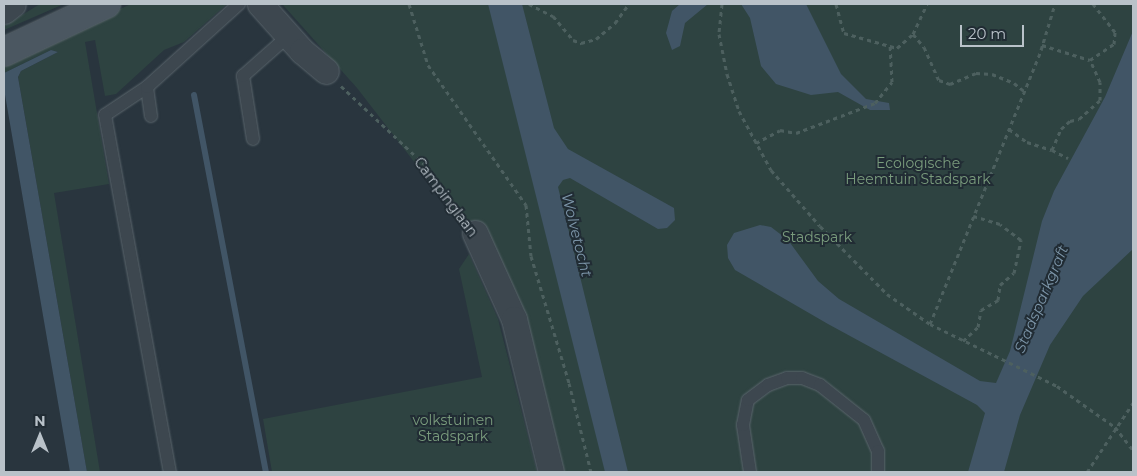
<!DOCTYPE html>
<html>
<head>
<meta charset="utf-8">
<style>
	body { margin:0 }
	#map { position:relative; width:1137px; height:476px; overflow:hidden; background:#29353e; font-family:Montserrat,sans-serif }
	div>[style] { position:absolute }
	.green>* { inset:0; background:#2e4341 }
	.water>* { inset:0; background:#415566 }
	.stream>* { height:6px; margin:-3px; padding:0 3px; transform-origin:3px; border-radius:3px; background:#415566 }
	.path>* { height:3px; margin-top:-1.5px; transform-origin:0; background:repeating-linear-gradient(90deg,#4d605f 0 4px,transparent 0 8px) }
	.roads { filter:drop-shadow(0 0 1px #5a656c) drop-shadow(0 0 1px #5a656c) }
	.lane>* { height:12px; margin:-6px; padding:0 6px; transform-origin:6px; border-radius:6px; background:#3d474f }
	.street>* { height:25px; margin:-12.5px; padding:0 12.5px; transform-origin:12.5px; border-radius:12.5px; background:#3d474f }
	.secondary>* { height:28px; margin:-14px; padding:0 14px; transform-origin:14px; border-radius:14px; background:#4b5761 }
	span { translate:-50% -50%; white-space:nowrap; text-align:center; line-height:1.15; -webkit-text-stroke:4px #212c34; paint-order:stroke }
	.park-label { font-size:14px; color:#7a9c7d }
	.street-label { font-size:14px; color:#b9c2c9 }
	.water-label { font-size:15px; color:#7d96a9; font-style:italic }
	.frame { position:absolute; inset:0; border:5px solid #b9c2c9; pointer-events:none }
	.north { position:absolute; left:15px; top:411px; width:50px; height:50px; -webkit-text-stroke:4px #212c34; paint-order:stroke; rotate:0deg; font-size:14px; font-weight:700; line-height:20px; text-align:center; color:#b9c2c9 }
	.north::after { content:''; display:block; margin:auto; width:18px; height:22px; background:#b9c2c9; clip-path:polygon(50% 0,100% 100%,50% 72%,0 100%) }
	.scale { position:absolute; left:960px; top:25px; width:64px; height:22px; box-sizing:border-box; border:2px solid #b9c2c9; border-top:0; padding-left:6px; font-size:15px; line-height:18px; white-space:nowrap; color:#b9c2c9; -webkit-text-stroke:4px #212c34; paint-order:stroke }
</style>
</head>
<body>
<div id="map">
	<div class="green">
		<div style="clip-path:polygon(40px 4px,64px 4px,4px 30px,4px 26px)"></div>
		<div style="clip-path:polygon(131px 4px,227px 4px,184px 42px,164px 50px,116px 94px,105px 96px,95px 40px,85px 42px,109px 184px,54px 193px,100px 472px,87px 472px,18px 77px,21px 71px,58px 52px,51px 50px,4px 73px,4px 62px)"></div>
		<div style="clip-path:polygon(282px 4px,1133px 4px,1133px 472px,542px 472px,500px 273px,357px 88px)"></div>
		<div style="clip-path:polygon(469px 254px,498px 319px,537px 472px,272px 472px,263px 419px,482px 377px,459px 269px)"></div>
	</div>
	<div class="water">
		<div style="clip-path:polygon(488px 4px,522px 4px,554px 128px,568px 149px,674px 208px,675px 220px,667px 228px,658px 229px,570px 178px,563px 180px,558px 187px,628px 472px,605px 472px)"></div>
		<div style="clip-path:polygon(680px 4px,708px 4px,685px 23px,680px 46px,672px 50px,666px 33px,672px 11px)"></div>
		<div style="clip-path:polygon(741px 4px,806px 4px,841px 74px,866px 99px,889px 103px,890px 110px,870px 110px,838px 92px,811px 95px,776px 84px,761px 66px,750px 18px)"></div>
		<div style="clip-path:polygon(1133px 31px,1133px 249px,1083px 296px,1050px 345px,1020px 415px,1004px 472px,968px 472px,985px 413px,977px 405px,828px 324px,735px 270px,728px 258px,727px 245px,734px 233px,760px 225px,771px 227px,788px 240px,818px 281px,839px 299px,980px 381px,996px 383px,1010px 351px,1042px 221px,1054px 191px,1105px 97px)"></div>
		<div style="clip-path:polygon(51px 50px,58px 52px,21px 71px,18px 77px,87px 472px,70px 472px,4px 89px,4px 73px)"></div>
	</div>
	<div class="stream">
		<div style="left:194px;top:95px;width:384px;rotate:79.2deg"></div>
	</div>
	<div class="path">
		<div style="left:409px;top:4px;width:64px;rotate:72.7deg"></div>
		<div style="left:428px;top:65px;width:171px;rotate:55deg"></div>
		<div style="left:526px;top:205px;width:51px;rotate:84.4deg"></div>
		<div style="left:531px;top:256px;width:133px;rotate:73.3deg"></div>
		<div style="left:569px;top:383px;width:92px;rotate:76.1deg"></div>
		<div style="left:529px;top:4px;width:27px;rotate:27deg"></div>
		<div style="left:553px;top:16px;width:31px;rotate:50deg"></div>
		<div style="left:573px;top:40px;width:9px;rotate:21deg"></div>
		<div style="left:581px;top:43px;width:16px;rotate:-15deg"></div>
		<div style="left:596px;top:39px;width:25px;rotate:-40deg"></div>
		<div style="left:615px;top:23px;width:24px;rotate:-54deg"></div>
		<div style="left:722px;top:4px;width:30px;rotate:96deg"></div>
		<div style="left:719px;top:34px;width:41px;rotate:78.7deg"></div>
		<div style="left:727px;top:74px;width:39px;rotate:72deg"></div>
		<div style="left:739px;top:111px;width:67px;rotate:61.5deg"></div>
		<div style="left:771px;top:170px;width:74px;rotate:48.8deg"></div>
		<div style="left:820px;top:226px;width:95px;rotate:45.4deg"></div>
		<div style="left:887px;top:294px;width:52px;rotate:34.9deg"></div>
		<div style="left:930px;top:324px;width:141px;rotate:26deg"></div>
		<div style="left:1057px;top:386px;width:71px;rotate:35.3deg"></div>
		<div style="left:1115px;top:427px;width:29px;rotate:52deg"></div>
		<div style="left:836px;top:4px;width:30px;rotate:75deg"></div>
		<div style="left:844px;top:33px;width:55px;rotate:15.8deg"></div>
		<div style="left:897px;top:48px;width:21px;rotate:-41deg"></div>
		<div style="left:913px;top:34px;width:17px;rotate:50deg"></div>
		<div style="left:924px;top:47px;width:36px;rotate:66deg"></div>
		<div style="left:939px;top:80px;width:12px;rotate:20deg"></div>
		<div style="left:950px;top:84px;width:28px;rotate:-23deg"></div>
		<div style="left:976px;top:73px;width:16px;rotate:4deg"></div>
		<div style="left:992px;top:74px;width:24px;rotate:22deg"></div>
		<div style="left:1014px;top:83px;width:13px;rotate:39deg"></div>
		<div style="left:913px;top:34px;width:33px;rotate:-65deg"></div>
		<div style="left:1042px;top:45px;width:50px;rotate:17.4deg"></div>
		<div style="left:341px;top:86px;width:115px;rotate:43.2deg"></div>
		<div style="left:425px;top:165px;width:64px;rotate:53.3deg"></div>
		<div style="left:1009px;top:129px;width:22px;rotate:36deg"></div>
		<div style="left:1027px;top:142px;width:26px;rotate:18deg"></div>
		<div style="left:1052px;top:150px;width:23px;rotate:-67deg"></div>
		<div style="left:1061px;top:129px;width:12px;rotate:-42deg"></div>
		<div style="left:1070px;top:121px;width:9px;rotate:-13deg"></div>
		<div style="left:1079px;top:119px;width:28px;rotate:-42deg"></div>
		<div style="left:1100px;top:100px;width:18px;rotate:-90deg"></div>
		<div style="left:1100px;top:82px;width:24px;rotate:-114deg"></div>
		<div style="left:1090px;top:60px;width:29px;rotate:-34deg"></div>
		<div style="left:1114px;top:44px;width:12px;rotate:-85deg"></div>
		<div style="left:1115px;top:32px;width:36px;rotate:-128deg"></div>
		<div style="left:756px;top:143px;width:27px;rotate:-28deg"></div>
		<div style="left:780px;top:130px;width:16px;rotate:11deg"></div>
		<div style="left:796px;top:133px;width:85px;rotate:-20.8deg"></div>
		<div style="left:875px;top:103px;width:27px;rotate:-51deg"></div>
		<div style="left:892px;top:82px;width:37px;rotate:-93deg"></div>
		<div style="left:1052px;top:150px;width:18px;rotate:27deg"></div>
		<div style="left:930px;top:324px;width:296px;rotate:-67.9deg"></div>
		<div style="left:1041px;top:50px;width:48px;rotate:-73.1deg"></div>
		<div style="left:963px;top:341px;width:21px;rotate:-43deg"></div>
		<div style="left:978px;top:327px;width:17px;rotate:-80deg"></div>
		<div style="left:981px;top:310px;width:20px;rotate:-30deg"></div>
		<div style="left:998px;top:300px;width:15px;rotate:-82deg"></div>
		<div style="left:1000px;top:285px;width:18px;rotate:-41deg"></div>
		<div style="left:1014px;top:273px;width:34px;rotate:-78deg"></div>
		<div style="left:1021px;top:240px;width:26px;rotate:-143deg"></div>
		<div style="left:1000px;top:224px;width:28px;rotate:-163deg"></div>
		<div style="left:1087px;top:472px;width:83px;rotate:-56.3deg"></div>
	</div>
	<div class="roads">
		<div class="lane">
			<div style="left:147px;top:87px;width:50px;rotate:146.3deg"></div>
			<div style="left:105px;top:115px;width:363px;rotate:79.7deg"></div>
			<div style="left:151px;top:116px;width:29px;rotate:-98deg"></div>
			<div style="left:147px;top:87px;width:124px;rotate:-42.1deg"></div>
			<div style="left:253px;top:139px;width:64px;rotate:-99deg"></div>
			<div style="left:243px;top:76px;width:60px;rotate:-41.6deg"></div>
			<div style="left:750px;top:472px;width:48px;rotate:-98.5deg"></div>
			<div style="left:743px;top:425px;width:25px;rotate:-79deg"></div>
			<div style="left:748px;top:400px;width:25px;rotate:-37deg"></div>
			<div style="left:768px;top:385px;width:20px;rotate:-20deg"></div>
			<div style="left:787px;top:378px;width:15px"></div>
			<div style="left:802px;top:378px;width:19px;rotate:21deg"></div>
			<div style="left:820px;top:385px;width:56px;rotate:38.5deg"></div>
			<div style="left:864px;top:420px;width:34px;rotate:66deg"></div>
			<div style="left:878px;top:451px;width:21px;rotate:90deg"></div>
		</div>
		<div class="street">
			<div style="left:260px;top:4px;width:63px;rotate:48.2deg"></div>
			<div style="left:302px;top:51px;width:31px;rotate:40deg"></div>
			<div style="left:4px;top:11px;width:11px;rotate:-38deg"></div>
			<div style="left:475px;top:233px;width:94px;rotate:65.6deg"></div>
			<div style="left:514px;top:319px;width:157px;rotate:76.4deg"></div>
		</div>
		<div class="secondary">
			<div style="left:4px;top:52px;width:113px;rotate:-25.2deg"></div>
		</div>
	</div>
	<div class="park-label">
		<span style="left:918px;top:171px">Ecologische<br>Heemtuin Stadspark</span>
		<span style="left:817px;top:237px">Stadspark</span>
		<span style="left:453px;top:428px">volkstuinen<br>Stadspark</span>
	</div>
	<div class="street-label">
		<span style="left:446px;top:197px;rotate:53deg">Campinglaan</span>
	</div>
	<div class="water-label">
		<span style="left:577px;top:235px;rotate:76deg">Wolvetocht</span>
		<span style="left:1041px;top:299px;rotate:-67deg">Stadsparkgraft</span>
	</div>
	<div class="frame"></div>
	<div class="north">N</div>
	<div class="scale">20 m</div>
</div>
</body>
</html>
